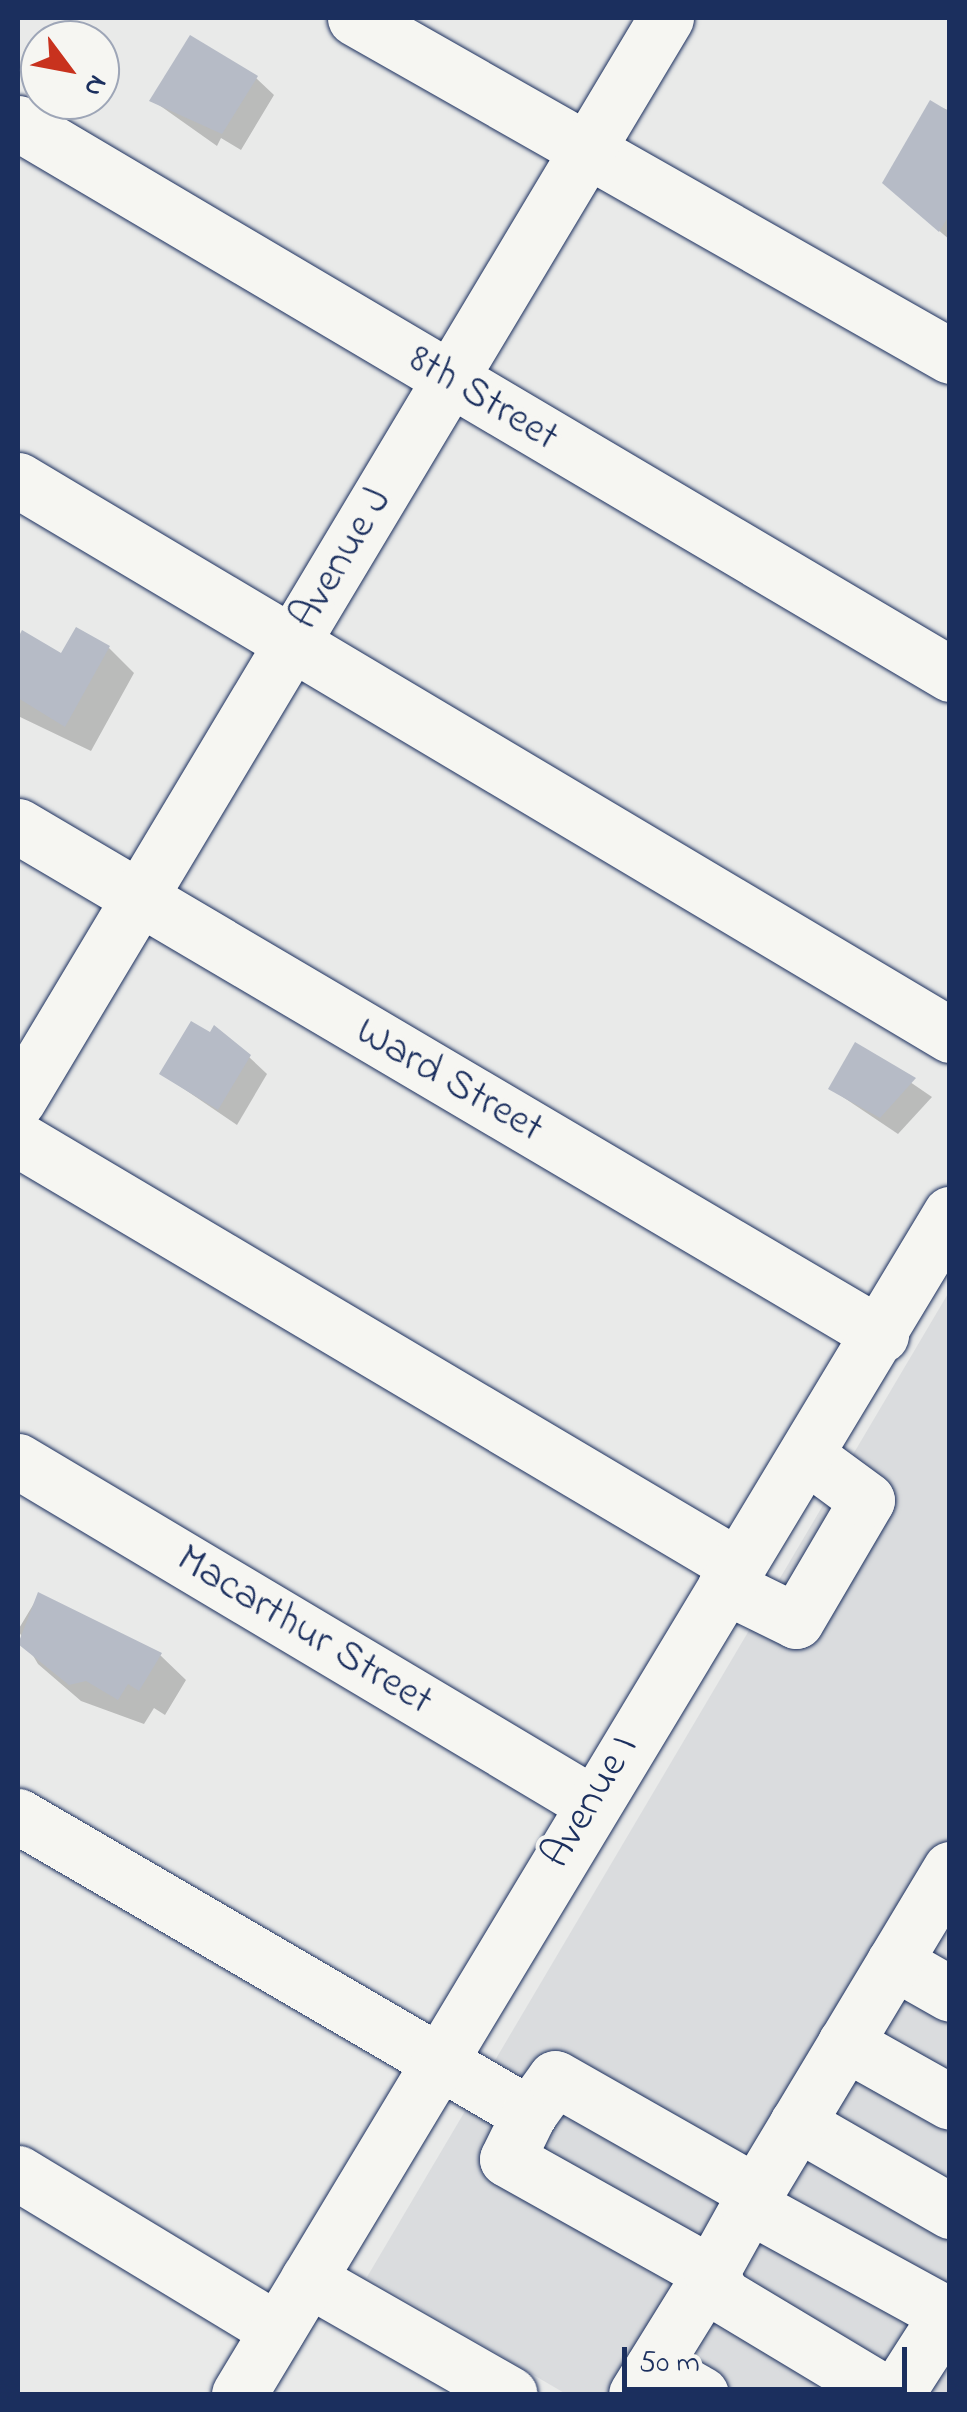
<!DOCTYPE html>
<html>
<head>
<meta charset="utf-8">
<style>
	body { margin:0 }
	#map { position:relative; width:967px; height:2412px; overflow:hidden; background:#e9eae9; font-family:"Indie Flower",sans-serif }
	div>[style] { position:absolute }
	.built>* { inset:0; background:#dadcde }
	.shadow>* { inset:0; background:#0003 }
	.building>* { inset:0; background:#b6bbc6 }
	.roads { filter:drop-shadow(0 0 2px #1b2f5e) drop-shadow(0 0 2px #1b2f5e) }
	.minor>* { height:55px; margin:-27.5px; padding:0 27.5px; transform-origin:27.5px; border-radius:27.5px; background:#f6f6f2 }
	.major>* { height:55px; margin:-27.5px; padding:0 27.5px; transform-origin:27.5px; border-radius:27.5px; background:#f6f6f2 }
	span { translate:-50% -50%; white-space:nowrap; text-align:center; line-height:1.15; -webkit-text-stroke:8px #f6f6f2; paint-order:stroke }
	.street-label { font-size:42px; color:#1b2f5e }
	.frame { position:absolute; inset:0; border:20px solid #1b2f5e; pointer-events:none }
	.north { position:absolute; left:20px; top:20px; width:100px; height:100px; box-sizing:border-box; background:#f6f6f2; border:2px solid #9ea6b7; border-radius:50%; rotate:122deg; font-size:28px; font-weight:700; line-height:40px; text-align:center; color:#1b2f5e }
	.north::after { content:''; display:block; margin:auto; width:35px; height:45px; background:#c8321e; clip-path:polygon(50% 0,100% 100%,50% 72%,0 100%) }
	.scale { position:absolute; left:622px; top:2347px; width:285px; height:45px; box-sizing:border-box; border:5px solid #1b2f5e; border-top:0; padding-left:12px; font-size:30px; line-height:35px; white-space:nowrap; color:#1b2f5e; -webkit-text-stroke:8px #f6f6f2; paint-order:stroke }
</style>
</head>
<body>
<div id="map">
	<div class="built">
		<div style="clip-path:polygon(949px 1292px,949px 2394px,566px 2394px,367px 2277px)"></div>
	</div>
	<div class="shadow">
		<div style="clip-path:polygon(256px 78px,274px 95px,241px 150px,221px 138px,217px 146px,152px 100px)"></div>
		<div style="clip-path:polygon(931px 103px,950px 111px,950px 240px,903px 200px)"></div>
		<div style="clip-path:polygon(23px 634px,62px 657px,109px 648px,134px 673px,91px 751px,18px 716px)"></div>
		<div style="clip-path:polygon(856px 1045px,932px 1097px,898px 1134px,831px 1089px)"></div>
		<div style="clip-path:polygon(249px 1057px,267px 1074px,237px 1125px,162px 1074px)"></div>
		<div style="clip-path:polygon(39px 1595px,160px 1655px,186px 1680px,165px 1715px,154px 1708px,144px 1724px,81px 1701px,38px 1664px,18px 1630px)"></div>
	</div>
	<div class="building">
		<div style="clip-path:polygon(190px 35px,258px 76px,222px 134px,149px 101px)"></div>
		<div style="clip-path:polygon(930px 100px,950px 112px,950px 214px,939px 232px,882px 183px)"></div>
		<div style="clip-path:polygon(76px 627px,110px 646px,65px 727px,18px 698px,18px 638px,22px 630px,61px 653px)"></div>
		<div style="clip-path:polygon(191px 1021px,210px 1032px,214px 1025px,251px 1055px,218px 1110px,159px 1074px)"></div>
		<div style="clip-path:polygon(855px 1042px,916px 1078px,880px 1118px,828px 1089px)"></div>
		<div style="clip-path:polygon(38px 1592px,162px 1653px,139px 1691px,128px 1684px,118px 1700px,86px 1681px,69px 1685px,18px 1644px)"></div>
	</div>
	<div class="roads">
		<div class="minor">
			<div style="left:355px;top:18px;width:684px;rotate:29.6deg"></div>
			<div style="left:18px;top:123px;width:1083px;rotate:30.59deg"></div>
			<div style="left:18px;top:480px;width:1085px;rotate:30.77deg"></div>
			<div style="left:18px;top:826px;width:1002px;rotate:30.53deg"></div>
			<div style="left:18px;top:1100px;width:1261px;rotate:-59.08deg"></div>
			<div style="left:18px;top:1139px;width:837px;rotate:30.67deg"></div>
			<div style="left:18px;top:1461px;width:666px;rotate:30.8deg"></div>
			<div style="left:725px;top:1586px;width:79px;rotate:26.2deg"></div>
			<div style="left:796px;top:1621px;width:140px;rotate:-59.6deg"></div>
			<div style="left:867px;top:1500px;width:74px;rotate:-143.7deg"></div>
			<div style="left:18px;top:1816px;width:592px;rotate:30.25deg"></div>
			<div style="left:529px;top:2114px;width:50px;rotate:116.1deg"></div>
			<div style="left:507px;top:2159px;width:234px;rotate:29.2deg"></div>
			<div style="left:711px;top:2273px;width:142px;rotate:121.8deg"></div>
			<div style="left:894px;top:1962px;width:64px;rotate:29.7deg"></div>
			<div style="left:845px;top:2043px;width:120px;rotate:29.3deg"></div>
			<div style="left:529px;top:2114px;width:44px;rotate:-54.2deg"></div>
			<div style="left:555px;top:2078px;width:231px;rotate:29.6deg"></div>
			<div style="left:756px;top:2192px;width:93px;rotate:119.1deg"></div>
			<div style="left:711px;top:2273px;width:25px;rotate:63deg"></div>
			<div style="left:722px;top:2295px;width:192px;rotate:31deg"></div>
			<div style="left:797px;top:2123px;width:177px;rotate:29.9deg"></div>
			<div style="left:18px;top:2173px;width:303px;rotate:31.2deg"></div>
			<div style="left:756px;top:2192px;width:377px;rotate:-59deg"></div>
			<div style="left:748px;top:2205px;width:227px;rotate:28.7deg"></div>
			<div style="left:308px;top:2279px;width:232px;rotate:29.7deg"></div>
			<div style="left:653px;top:2367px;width:55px;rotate:29.4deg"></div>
			<div style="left:896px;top:2394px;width:100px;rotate:-57.3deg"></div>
		</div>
		<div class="major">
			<div style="left:239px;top:2394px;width:1378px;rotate:-58.93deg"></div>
		</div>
	</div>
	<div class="street-label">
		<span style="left:483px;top:399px;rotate:31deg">8th Street</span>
		<span style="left:342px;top:559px;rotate:-59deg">Avenue J</span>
		<span style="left:449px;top:1081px;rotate:30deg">Ward Street</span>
		<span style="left:304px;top:1631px;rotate:31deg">Macarthur Street</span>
		<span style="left:591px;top:1802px;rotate:-59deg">Avenue I</span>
	</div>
	<div class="frame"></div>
	<div class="north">N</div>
	<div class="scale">50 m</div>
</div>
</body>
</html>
